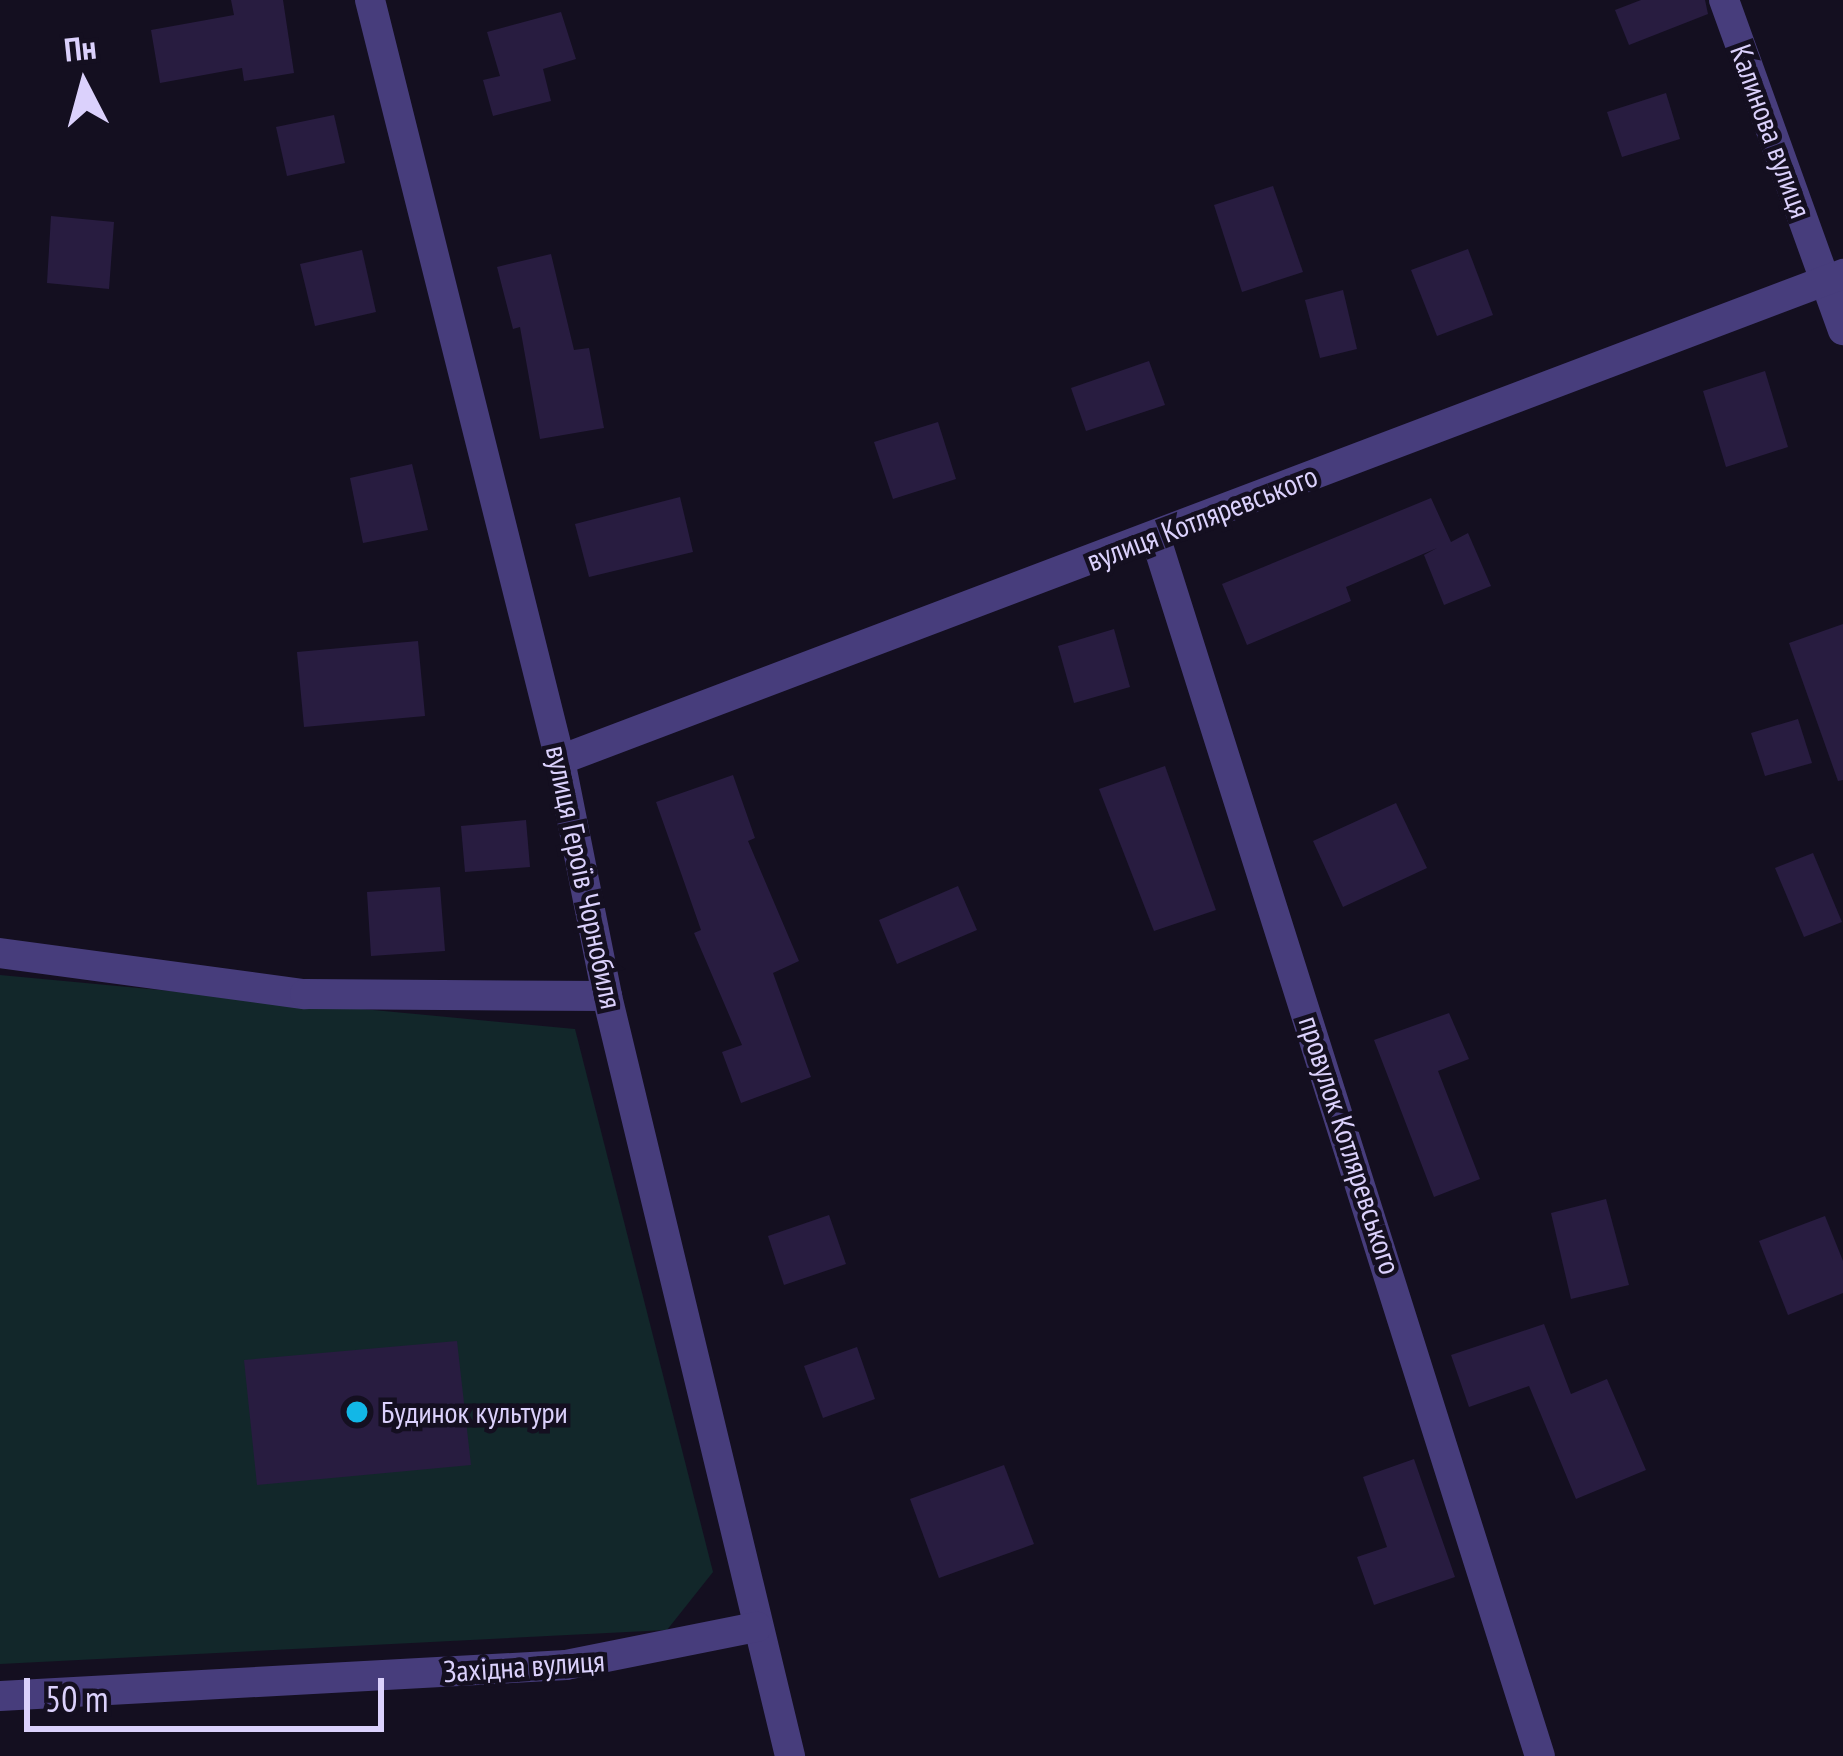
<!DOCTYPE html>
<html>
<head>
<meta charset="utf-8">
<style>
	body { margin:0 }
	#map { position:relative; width:1843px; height:1756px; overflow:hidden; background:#140f20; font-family:"PT Sans Narrow",sans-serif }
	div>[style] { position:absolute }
	.green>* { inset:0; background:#12272a }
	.building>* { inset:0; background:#281c40 }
	.minor>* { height:30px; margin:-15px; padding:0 15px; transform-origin:15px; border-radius:15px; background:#473d7c }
	.dots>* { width:33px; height:33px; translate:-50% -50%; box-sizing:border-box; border:6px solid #140f20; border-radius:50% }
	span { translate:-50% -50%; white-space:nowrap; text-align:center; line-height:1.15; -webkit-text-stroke:9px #140f20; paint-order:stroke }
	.street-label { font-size:30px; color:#dbd1fc }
	.poi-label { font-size:30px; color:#dbd1fc }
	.left { translate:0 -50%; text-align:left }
	.north { position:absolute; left:24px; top:24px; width:120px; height:120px; -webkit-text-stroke:9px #140f20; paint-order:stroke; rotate:354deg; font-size:33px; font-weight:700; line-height:48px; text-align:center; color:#dbd1fc }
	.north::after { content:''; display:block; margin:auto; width:42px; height:54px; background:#dbd1fc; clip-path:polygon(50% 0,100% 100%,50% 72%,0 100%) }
	.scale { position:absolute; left:24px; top:1678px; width:360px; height:54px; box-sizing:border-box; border:6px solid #dbd1fc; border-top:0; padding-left:15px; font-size:36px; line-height:42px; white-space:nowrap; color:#dbd1fc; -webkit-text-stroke:9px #140f20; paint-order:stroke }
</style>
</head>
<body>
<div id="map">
	<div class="green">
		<div style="clip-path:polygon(0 975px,575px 1029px,713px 1572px,667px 1630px,0 1664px)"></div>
	</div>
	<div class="building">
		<div style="clip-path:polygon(231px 0,283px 0,294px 73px,244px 81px,242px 68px,160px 83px,151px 30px,234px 15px)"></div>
		<div style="clip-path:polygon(1641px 0,1705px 0,1708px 14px,1629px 45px,1615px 10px)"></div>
		<div style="clip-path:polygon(561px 12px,576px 59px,543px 69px,551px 101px,493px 116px,483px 80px,500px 76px,487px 32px)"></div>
		<div style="clip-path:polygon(1666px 93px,1680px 139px,1622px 157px,1607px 112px)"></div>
		<div style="clip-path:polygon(334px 115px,345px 163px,287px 176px,276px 127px)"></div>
		<div style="clip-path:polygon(1273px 186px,1303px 272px,1242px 292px,1214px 205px)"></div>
		<div style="clip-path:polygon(51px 216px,114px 222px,109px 289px,47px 283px)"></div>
		<div style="clip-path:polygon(1468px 249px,1493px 315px,1437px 336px,1411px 270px)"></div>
		<div style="clip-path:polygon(362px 250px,376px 312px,315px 326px,300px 264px)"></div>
		<div style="clip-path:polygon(551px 254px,574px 350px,589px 348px,604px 428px,540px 439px,520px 327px,513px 329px,497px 267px)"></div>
		<div style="clip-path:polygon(1343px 290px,1357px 349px,1320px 358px,1305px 300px)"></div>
		<div style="clip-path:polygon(1149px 361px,1165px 405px,1086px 431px,1071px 388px)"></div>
		<div style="clip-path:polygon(1765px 371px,1788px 447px,1726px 467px,1703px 391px)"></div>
		<div style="clip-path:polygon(938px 422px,956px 479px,893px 499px,874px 442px)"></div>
		<div style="clip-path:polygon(412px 464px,428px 530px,363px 543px,350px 478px)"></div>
		<div style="clip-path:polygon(680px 497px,693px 552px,589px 577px,575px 524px)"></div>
		<div style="clip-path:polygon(1431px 498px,1451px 542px,1468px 533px,1491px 586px,1444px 605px,1424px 555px,1437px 548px,1346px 587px,1351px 601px,1247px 645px,1222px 584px)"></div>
		<div style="clip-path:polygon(1843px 624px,1843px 780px,1838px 781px,1789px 643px)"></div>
		<div style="clip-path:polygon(1114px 629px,1130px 687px,1074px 703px,1058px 646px)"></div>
		<div style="clip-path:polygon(418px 641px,425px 716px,304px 727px,297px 652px)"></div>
		<div style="clip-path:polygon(1798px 719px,1812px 763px,1765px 776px,1751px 733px)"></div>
		<div style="clip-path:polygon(1165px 766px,1216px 910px,1154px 931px,1099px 789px)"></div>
		<div style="clip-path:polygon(733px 775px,755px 838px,748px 841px,799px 961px,773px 973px,811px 1077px,741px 1103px,722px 1052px,742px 1045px,694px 933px,701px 930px,656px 802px)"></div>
		<div style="clip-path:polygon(1396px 803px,1427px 868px,1343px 907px,1313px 841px)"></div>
		<div style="clip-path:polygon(526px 820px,530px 867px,465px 872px,461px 826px)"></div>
		<div style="clip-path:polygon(1813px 853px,1842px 922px,1804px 937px,1775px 868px)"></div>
		<div style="clip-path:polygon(958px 886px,977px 930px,897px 964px,879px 920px)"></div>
		<div style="clip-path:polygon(440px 887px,445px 951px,371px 956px,367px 892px)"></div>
		<div style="clip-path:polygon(1449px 1013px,1469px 1059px,1438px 1071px,1480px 1179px,1434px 1197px,1374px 1040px)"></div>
		<div style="clip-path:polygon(1606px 1199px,1629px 1285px,1571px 1299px,1551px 1213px)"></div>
		<div style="clip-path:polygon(829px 1215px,846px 1264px,784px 1285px,768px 1236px)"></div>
		<div style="clip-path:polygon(1825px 1216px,1843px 1261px,1843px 1293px,1788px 1315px,1759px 1241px)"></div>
		<div style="clip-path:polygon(1544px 1324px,1571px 1394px,1607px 1379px,1646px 1470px,1576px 1499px,1529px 1386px,1469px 1407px,1451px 1355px)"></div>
		<div style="clip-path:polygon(457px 1341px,471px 1465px,257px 1485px,244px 1360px)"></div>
		<div style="clip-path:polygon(857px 1347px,875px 1399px,823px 1418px,804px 1366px)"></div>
		<div style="clip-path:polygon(1414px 1459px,1455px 1577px,1374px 1605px,1357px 1557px,1387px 1547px,1363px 1477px)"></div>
		<div style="clip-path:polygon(1004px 1465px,1034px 1544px,939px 1578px,910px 1499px)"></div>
	</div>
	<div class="minor">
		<div style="left:370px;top:0;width:783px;rotate:75.96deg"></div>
		<div style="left:560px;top:760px;width:241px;rotate:78.7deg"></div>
		<div style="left:607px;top:996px;width:782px;rotate:76.46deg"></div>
		<div style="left:1724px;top:0;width:351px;rotate:70.2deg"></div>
		<div style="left:1155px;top:536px;width:1279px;rotate:72.49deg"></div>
		<div style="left:560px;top:760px;width:1372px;rotate:-20.75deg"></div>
		<div style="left:0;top:953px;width:308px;rotate:7.7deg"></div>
		<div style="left:305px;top:994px;width:302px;rotate:0.4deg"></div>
		<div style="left:0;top:1696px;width:567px;rotate:-3.13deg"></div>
		<div style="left:566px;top:1665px;width:195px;rotate:-11.3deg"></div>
	</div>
	<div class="dots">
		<div style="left:357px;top:1412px;background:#12b7e7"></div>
	</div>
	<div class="street-label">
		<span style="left:1771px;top:131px;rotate:70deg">Калинова вулиця</span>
		<span style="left:1202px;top:518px;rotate:-21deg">вулиця Котляревського</span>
		<span style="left:584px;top:877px;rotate:78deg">вулиця Героїв Чорнобиля</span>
		<span style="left:1350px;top:1145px;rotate:72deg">провулок Котляревського</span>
		<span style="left:524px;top:1666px;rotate:-4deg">Західна вулиця</span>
	</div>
	<div class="poi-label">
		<span class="left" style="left:381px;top:1412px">Будинок культури</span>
	</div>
	<div class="north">Пн</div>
	<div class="scale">50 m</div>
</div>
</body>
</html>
